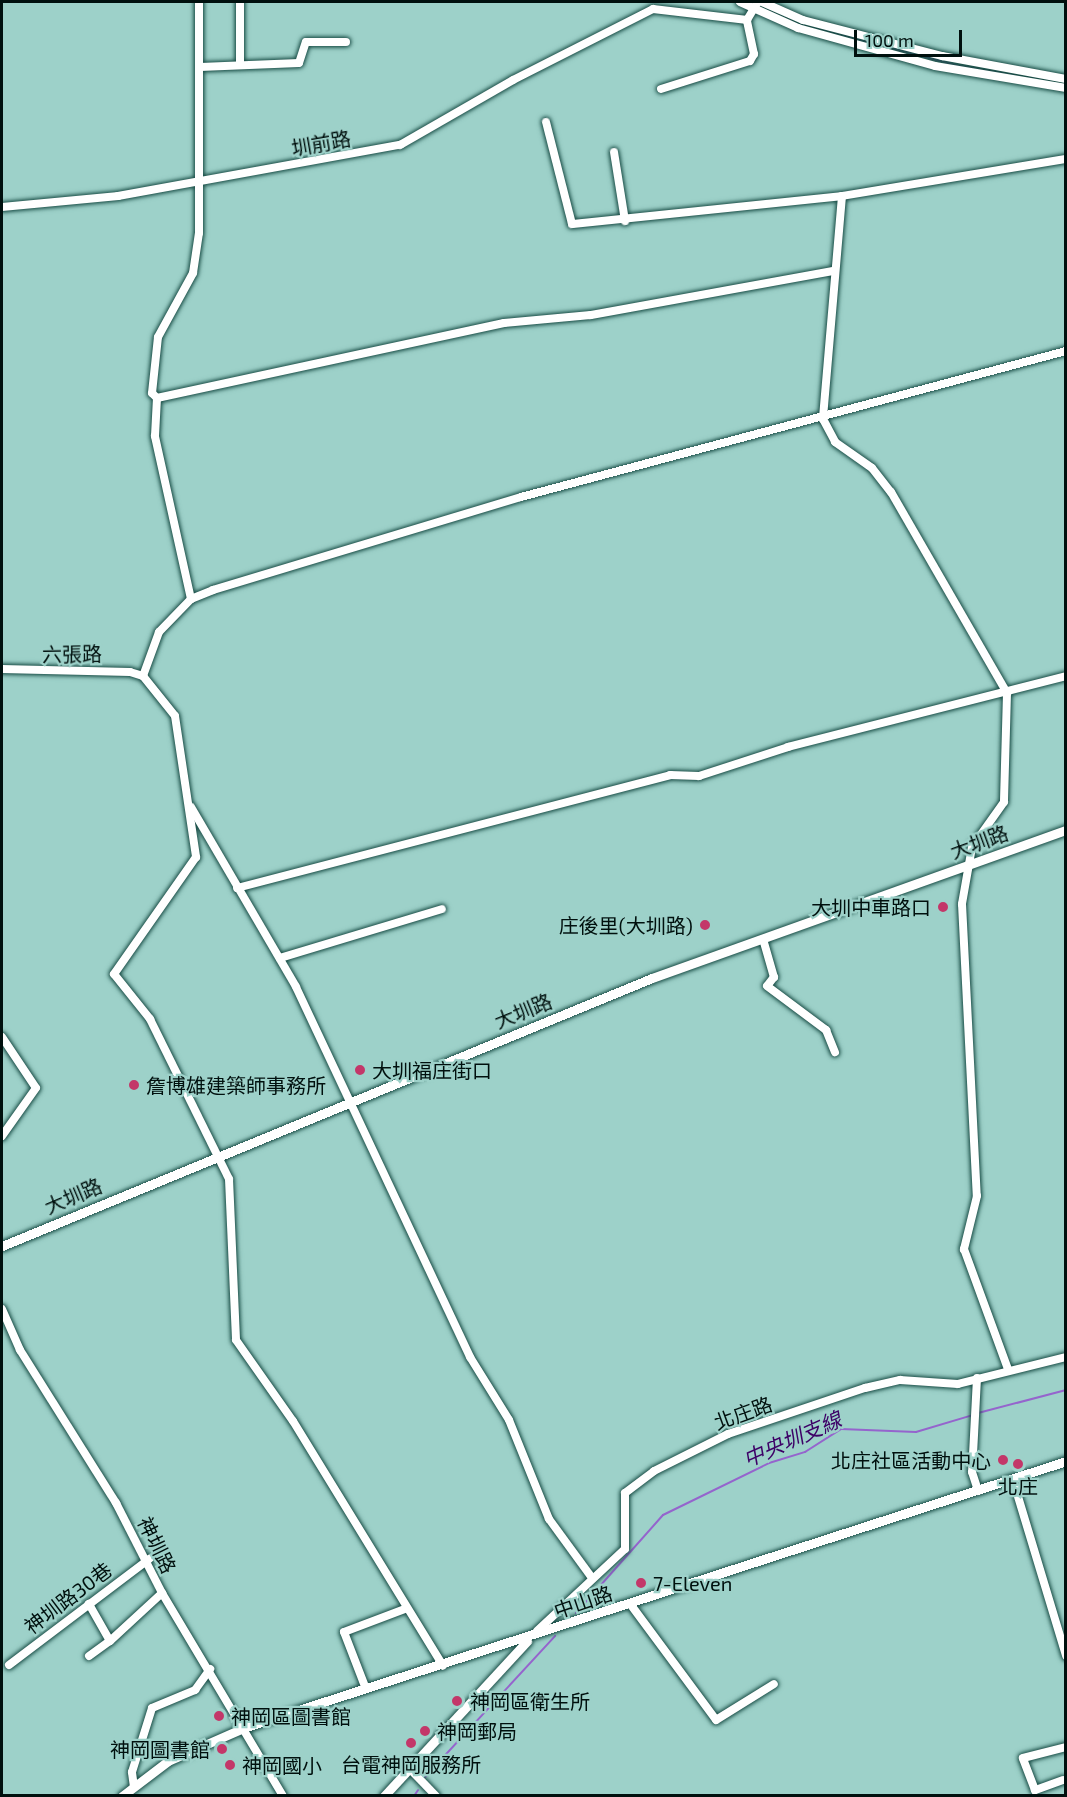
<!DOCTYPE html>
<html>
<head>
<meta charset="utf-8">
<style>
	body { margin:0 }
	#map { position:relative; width:1067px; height:1797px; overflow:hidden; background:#9dd1c9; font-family:"Exo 2","Noto Sans TC",sans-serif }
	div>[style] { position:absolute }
	.stream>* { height:2px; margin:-1px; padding:0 1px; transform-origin:1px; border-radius:1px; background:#9564cd }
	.roads { filter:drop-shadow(0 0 2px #184c45) drop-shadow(0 0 2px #184c45) }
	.minor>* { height:8px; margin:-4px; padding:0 4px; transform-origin:4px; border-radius:4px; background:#fff }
	.tertiary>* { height:9px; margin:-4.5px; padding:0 4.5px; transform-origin:4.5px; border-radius:4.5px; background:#fff }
	.dots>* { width:16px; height:16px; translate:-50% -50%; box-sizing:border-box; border:3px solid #9dd1c9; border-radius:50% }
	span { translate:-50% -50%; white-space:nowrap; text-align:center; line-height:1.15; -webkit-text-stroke:4.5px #9dd1c9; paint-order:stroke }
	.street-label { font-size:20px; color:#00100e }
	.poi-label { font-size:20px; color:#00100e }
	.right { translate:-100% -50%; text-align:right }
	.left { translate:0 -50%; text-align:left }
	.water-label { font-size:21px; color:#3d0167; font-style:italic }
	.frame { position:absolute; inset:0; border:3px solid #00100e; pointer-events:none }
	.scale { position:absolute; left:854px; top:30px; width:108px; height:27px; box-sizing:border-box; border:3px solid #00100e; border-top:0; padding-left:8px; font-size:18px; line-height:21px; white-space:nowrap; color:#00100e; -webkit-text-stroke:4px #9dd1c9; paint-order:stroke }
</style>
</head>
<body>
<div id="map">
	<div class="stream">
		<div style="left:750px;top:2px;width:3px;rotate:18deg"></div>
		<div style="left:792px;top:22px;width:174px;rotate:14.7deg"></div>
		<div style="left:960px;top:66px;width:108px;rotate:9.6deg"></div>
		<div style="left:978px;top:1413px;width:91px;rotate:-14.6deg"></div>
		<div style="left:576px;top:1613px;width:131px;rotate:-48.4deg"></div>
		<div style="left:663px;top:1515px;width:118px;rotate:-26.1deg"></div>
		<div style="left:769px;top:1463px;width:38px;rotate:-17deg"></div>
		<div style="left:805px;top:1452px;width:43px;rotate:-32.6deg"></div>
		<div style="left:841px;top:1429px;width:75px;rotate:2.3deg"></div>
		<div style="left:916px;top:1432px;width:59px;rotate:-16.6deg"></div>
		<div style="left:425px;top:1777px;width:192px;rotate:-47.3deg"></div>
		<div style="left:414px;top:1796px;width:7px;rotate:-56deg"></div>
	</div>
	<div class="roads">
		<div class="minor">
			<div style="left:240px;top:2px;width:63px;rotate:90deg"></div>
			<div style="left:740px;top:2px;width:64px;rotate:24.1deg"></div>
			<div style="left:798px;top:28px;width:142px;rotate:15.5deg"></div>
			<div style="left:935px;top:66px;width:133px;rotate:9.5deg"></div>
			<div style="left:762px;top:2px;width:45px;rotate:23.7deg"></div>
			<div style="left:803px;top:20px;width:144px;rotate:14.5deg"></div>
			<div style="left:942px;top:56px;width:126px;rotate:10.5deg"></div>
			<div style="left:200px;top:67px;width:99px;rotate:-2.3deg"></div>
			<div style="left:299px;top:63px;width:22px;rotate:-72deg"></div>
			<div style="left:306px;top:42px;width:40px"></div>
			<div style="left:661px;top:89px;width:93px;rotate:-17.5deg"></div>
			<div style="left:750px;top:61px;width:8px;rotate:-60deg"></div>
			<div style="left:754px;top:54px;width:35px;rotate:-102deg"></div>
			<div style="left:747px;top:20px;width:21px;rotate:-59deg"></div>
			<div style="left:546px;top:122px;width:105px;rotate:75.7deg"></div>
			<div style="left:572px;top:224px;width:271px;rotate:-5.9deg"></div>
			<div style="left:842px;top:196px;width:227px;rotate:-9.4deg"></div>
			<div style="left:614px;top:152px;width:70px;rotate:80.9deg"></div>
			<div style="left:842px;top:196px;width:224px;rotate:94.9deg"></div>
			<div style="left:823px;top:419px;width:26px;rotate:62deg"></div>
			<div style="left:835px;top:442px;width:45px;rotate:35.1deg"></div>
			<div style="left:872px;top:468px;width:31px;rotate:52deg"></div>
			<div style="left:891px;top:492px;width:232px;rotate:60deg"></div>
			<div style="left:1007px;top:693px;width:109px;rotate:91.6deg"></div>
			<div style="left:1004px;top:802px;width:55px;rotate:125.4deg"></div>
			<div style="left:972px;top:847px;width:58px;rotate:100deg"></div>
			<div style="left:962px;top:904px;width:292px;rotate:87.1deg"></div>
			<div style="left:977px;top:1196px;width:55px;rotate:103.8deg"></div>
			<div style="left:964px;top:1249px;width:128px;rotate:69.9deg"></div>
			<div style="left:2px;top:207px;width:117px;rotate:-5.4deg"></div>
			<div style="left:118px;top:196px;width:287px;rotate:-10.3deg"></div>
			<div style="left:400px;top:145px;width:130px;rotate:-29.9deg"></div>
			<div style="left:513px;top:80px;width:157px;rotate:-26.9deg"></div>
			<div style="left:653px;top:9px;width:95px;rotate:6.7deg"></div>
			<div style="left:157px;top:398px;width:355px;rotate:-12.2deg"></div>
			<div style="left:504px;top:323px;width:87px;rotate:-5.3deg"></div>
			<div style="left:591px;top:315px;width:246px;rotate:-10.3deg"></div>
			<div style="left:191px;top:599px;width:167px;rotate:-102.5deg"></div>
			<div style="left:155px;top:436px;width:38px;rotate:-87deg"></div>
			<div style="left:157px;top:398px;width:7px;rotate:-135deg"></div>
			<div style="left:152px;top:393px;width:56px;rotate:-83.9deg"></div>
			<div style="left:158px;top:337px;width:73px;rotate:-61.3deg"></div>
			<div style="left:193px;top:273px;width:40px;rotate:-81.5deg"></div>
			<div style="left:199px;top:233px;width:231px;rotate:-90deg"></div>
			<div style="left:2px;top:669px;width:128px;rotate:1.3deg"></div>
			<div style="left:130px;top:672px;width:14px;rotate:17deg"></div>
			<div style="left:143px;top:676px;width:51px;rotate:51.3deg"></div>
			<div style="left:175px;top:716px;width:143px;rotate:81.5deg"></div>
			<div style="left:196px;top:857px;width:143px;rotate:125deg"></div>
			<div style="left:114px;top:974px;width:58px;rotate:51.3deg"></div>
			<div style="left:150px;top:1019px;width:178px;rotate:63.7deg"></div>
			<div style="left:229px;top:1179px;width:161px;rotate:87.5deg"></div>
			<div style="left:236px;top:1340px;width:99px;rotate:54.9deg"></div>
			<div style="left:293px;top:1421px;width:287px;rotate:58.5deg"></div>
			<div style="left:143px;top:676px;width:47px;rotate:-70deg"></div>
			<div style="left:159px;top:632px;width:46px;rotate:-45.9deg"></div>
			<div style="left:191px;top:599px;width:24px;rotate:-22deg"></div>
			<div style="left:213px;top:590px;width:322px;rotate:-16.8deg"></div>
			<div style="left:521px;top:497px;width:564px;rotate:-15deg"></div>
			<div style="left:191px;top:807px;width:208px;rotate:59.7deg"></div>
			<div style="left:296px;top:987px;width:409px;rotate:64.8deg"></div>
			<div style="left:470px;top:1357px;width:74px;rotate:58.2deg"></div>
			<div style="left:509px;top:1420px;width:107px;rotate:68deg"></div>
			<div style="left:549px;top:1519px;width:73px;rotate:53.9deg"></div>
			<div style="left:237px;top:888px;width:448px;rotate:-14.6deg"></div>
			<div style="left:670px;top:775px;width:29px;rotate:2deg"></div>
			<div style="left:699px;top:776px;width:94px;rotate:-18deg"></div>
			<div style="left:788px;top:747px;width:287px;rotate:-14.3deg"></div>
			<div style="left:763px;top:939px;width:40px;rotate:74deg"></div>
			<div style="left:774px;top:977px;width:11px;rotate:128deg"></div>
			<div style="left:767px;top:986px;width:74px;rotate:36.7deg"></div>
			<div style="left:826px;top:1030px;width:24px;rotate:68deg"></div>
			<div style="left:280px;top:958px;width:169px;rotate:-16.8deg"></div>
			<div style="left:2px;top:1037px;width:61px;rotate:56.3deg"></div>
			<div style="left:36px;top:1088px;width:59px;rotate:125.3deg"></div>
			<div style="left:2px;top:1309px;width:45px;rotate:66.3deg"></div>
			<div style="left:20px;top:1350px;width:181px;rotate:57.9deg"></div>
			<div style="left:116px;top:1503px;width:101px;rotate:62.9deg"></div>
			<div style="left:162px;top:1593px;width:236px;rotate:59.2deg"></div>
			<div style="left:977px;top:1378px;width:94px;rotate:93deg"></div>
			<div style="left:972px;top:1472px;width:20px;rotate:72deg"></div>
			<div style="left:1013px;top:1480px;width:184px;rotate:73.2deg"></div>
			<div style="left:631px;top:1605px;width:143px;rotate:53.5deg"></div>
			<div style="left:716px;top:1720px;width:68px;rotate:-31.8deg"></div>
			<div style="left:537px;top:1631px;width:120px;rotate:-43deg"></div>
			<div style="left:625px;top:1549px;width:56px;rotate:-90deg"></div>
			<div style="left:625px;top:1493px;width:36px;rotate:-37deg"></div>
			<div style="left:654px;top:1471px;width:83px;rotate:-26.6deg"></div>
			<div style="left:728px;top:1434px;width:145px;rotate:-18.6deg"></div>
			<div style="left:865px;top:1388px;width:36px;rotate:-13deg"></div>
			<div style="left:900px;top:1380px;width:58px;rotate:3.9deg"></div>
			<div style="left:958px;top:1384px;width:111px;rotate:-14deg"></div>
			<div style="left:110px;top:1641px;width:71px;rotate:-42.7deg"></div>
			<div style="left:89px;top:1656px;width:26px;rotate:-36deg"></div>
			<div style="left:110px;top:1641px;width:43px;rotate:-119.6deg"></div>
			<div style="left:9px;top:1665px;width:176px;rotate:-37.1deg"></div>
			<div style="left:366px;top:1689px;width:61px;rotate:-111.1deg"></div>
			<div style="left:344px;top:1632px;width:65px;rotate:-20.7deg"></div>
			<div style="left:409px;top:1768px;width:39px;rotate:46deg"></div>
			<div style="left:1063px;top:1780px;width:30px;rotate:160deg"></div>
			<div style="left:1035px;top:1790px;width:34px;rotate:-111deg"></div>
			<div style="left:1023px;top:1758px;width:44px;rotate:-14.3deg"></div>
			<div style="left:134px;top:1787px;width:15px;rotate:-98deg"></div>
			<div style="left:132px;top:1772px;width:67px;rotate:-72.6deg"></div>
			<div style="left:152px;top:1708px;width:47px;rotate:-22.7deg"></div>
			<div style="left:195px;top:1690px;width:26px;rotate:-54deg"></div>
		</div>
		<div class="tertiary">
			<div style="left:2px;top:1246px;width:703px;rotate:-22.41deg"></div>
			<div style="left:652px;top:978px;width:440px;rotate:-19.7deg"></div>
			<div style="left:122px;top:1796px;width:58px;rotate:-37.3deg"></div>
			<div style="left:168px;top:1761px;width:82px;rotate:-23.7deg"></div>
			<div style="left:243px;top:1728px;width:865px;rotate:-17.97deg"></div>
			<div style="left:384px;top:1796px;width:211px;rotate:-47.3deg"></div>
		</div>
	</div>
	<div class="dots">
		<div style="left:943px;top:907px;background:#c33769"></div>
		<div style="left:705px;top:925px;background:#c33769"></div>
		<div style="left:360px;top:1070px;background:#c33769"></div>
		<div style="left:134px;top:1085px;background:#c33769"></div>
		<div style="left:1003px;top:1460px;background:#c33769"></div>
		<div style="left:1018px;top:1464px;background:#c33769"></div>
		<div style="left:641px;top:1583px;background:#c33769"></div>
		<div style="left:457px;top:1701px;background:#c33769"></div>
		<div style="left:219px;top:1716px;background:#c33769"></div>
		<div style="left:425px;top:1731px;background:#c33769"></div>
		<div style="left:411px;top:1743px;background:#c33769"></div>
		<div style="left:222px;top:1749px;background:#c33769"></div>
		<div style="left:230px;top:1765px;background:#c33769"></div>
	</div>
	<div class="street-label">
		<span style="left:321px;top:143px;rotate:-10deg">圳前路</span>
		<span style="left:72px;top:654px;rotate:-1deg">六張路</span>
		<span style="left:979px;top:842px;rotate:-20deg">大圳路</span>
		<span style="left:523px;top:1011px;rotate:-22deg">大圳路</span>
		<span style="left:73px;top:1196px;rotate:-23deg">大圳路</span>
		<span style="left:743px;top:1413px;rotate:-20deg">北庄路</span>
		<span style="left:157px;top:1545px;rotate:64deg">神圳路</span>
		<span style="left:68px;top:1598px;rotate:-37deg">神圳路30巷</span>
		<span style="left:583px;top:1602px;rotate:-19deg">中山路</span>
	</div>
	<div class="poi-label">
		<span class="right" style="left:931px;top:907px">大圳中車路口</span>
		<span class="right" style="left:693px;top:925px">庄後里(大圳路)</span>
		<span class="left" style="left:372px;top:1070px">大圳福庄街口</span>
		<span class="left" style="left:146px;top:1085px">詹博雄建築師事務所</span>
		<span class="right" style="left:991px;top:1460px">北庄社區活動中心</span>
		<span style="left:1018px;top:1486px">北庄</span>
		<span class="left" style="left:653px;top:1583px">7-Eleven</span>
		<span class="left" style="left:470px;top:1701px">神岡區衛生所</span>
		<span class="left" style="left:231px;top:1716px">神岡區圖書館</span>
		<span class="left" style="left:437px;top:1731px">神岡郵局</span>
		<span class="right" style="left:210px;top:1749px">神岡圖書館</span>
		<span style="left:411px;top:1764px">台電神岡服務所</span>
		<span class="left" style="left:242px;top:1765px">神岡國小</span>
	</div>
	<div class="water-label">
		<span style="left:792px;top:1439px;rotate:-24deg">中央圳支線</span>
	</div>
	<div class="frame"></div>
	<div class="scale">100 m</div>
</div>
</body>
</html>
